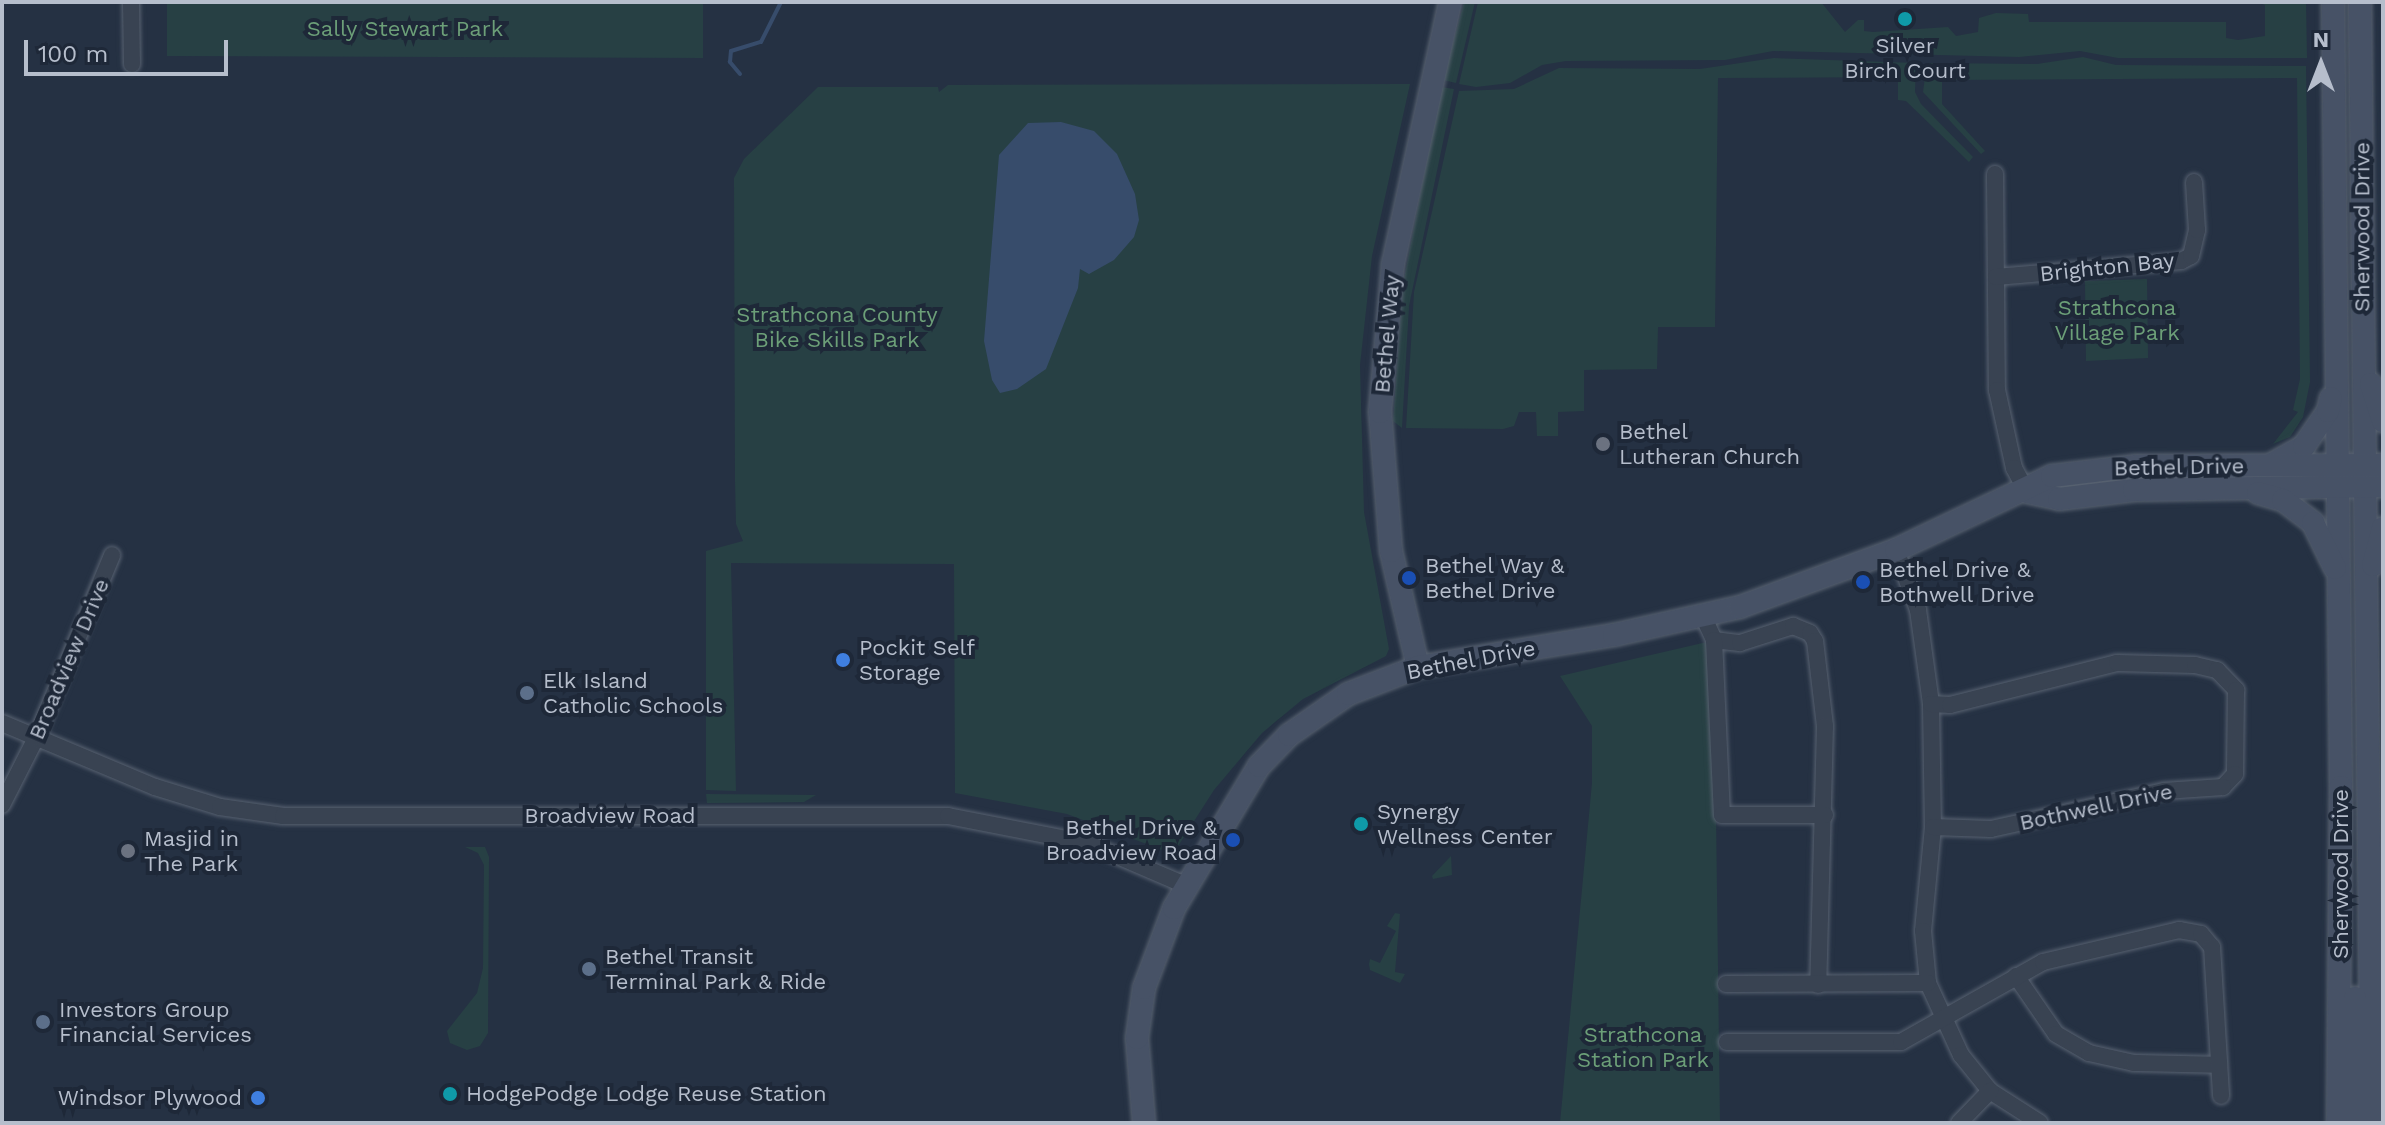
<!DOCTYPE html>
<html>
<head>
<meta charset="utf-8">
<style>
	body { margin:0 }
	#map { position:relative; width:2385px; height:1125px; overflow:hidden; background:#253143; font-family:"Work Sans",sans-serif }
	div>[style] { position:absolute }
	.green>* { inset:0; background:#274044 }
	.water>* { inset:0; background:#374c6b }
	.stream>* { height:4px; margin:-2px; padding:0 2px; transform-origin:2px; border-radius:2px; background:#374c6b }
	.roads { filter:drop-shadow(0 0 2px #576170) drop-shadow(0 0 2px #576170) }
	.street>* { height:16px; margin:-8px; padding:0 8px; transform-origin:8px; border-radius:8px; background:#394352 }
	.secondary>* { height:22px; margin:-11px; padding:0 11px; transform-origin:11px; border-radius:11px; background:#475266 }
	.dots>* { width:22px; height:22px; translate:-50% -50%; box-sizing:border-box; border:4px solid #1e2838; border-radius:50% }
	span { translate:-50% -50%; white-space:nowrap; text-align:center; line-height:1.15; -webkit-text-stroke:8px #1e2838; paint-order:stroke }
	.park-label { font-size:22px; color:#6c9f78 }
	.poi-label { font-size:22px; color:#b6becc }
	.left { translate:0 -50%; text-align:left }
	.right { translate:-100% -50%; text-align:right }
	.street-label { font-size:22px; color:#b6becc }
	.frame { position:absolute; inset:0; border:4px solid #b6becc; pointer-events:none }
	.north { position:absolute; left:2281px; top:24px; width:80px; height:80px; -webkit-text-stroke:6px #1e2838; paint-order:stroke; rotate:0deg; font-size:22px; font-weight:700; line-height:32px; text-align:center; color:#b6becc }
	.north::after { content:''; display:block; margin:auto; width:28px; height:36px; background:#b6becc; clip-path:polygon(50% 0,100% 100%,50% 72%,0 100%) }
	.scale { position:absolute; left:24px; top:40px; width:204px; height:36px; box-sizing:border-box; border:4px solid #b6becc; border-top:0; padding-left:10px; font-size:24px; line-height:28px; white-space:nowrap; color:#b6becc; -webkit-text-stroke:6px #1e2838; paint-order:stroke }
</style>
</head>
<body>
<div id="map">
	<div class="green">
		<div style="clip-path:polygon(167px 2px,703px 2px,703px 58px,167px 56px)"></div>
		<div style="clip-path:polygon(1464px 2px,1475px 2px,1456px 83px,1443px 80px)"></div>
		<div style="clip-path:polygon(1478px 2px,1821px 2px,1845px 32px,1858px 20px,1864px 20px,1864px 31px,1873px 32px,1948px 27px,1956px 36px,1978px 32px,1979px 18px,1996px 13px,2028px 14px,2029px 22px,2226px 22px,2226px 38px,2238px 40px,2265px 36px,2265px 5px,2257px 2px,2306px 2px,2307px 58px,2118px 58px,2080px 51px,2019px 57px,1773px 51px,1725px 60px,1566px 61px,1542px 65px,1510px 83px,1476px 87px,1459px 84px)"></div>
		<div style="clip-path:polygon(2083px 57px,2116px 65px,2306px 66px,2310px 382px,2303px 417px,2290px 437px,2273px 444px,2298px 412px,2293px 410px,2300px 379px,2297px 78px,1942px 80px,1942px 104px,1985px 151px,1981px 154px,1923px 92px,1927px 63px,2037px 64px)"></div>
		<div style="clip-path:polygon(1774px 58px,1916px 63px,1915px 92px,1921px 104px,1973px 157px,1969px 162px,1906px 101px,1898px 100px,1898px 77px,1718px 78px,1715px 327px,1658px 327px,1657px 369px,1584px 370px,1584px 411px,1558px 412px,1558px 436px,1537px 436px,1536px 412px,1519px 412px,1514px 426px,1503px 429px,1406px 428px,1414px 292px,1459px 91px,1514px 89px,1559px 68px,1700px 69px)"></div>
		<div style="clip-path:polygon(1410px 84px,1372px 256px,1360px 365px,1364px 512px,1389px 649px,1386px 656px,1303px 699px,1262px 733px,1214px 790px,1173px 854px,1067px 814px,955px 793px,954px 564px,731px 563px,736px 791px,706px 790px,706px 551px,743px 541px,736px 524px,735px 481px,734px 178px,744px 159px,818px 87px,938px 87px,939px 92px,948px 85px)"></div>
		<div style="clip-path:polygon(1441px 87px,1454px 89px,1409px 306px,1402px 428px,1393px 421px,1403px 284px)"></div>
		<div style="clip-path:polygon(2147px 279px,2148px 358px,2086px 361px,2085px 281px)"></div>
		<div style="clip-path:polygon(1707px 642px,1714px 659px,1720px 1123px,1560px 1123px,1592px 783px,1592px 726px,1560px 676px)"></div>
		<div style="clip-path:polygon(706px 794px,816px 795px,804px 802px,707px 803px)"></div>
		<div style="clip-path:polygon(465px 847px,485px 847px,489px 857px,488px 1033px,480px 1046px,467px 1050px,450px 1043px,447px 1031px,477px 993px,483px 968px,484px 865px,478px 853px)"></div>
		<div style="clip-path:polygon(1451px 856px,1452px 875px,1433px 879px,1432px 876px)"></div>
		<div style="clip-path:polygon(1395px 913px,1400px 914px,1395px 972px,1405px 974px,1400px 983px,1370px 970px,1369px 964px,1370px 959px,1380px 963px,1396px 931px,1387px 926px)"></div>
	</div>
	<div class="water">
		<div style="clip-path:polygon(1061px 122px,1094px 131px,1117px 154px,1135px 194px,1139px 220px,1134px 237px,1114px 260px,1089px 274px,1080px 269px,1078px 288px,1046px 369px,1017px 389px,1000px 393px,992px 380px,984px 341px,999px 155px,1028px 123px)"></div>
	</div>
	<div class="stream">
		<div style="left:740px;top:74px;width:16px;rotate:-130deg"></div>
		<div style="left:730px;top:62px;width:11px;rotate:-85deg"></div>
		<div style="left:731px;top:51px;width:31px;rotate:-17deg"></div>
		<div style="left:761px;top:42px;width:45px;rotate:-63.4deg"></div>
	</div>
	<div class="roads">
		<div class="street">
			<div style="left:131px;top:2px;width:62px;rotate:89.1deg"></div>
			<div style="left:1995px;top:174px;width:216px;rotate:89.5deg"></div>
			<div style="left:1997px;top:390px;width:80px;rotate:77.7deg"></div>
			<div style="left:2014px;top:468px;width:27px;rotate:62deg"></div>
			<div style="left:1996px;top:277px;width:186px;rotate:-4.9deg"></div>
			<div style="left:2181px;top:261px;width:11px;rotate:-27deg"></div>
			<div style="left:2191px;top:256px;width:27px;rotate:-77deg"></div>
			<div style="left:2197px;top:230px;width:48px;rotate:-93.6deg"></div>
			<div style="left:1896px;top:550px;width:64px;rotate:69.9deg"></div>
			<div style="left:1918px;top:610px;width:95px;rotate:82.1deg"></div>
			<div style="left:1931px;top:704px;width:123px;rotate:89.1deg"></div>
			<div style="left:1933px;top:827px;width:104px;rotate:95.5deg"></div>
			<div style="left:1923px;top:931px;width:52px;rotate:84.5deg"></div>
			<div style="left:1928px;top:983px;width:79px;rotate:65.4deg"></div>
			<div style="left:1961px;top:1055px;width:46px;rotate:51.1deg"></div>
			<div style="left:1990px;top:1091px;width:59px;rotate:32.6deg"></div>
			<div style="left:1703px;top:616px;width:26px;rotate:65deg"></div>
			<div style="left:1714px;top:640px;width:26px;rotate:7deg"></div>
			<div style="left:1740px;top:643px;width:56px;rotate:-17.8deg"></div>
			<div style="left:1793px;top:626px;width:18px;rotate:22deg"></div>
			<div style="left:1810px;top:633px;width:9px;rotate:58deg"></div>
			<div style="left:1815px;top:641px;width:86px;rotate:83.3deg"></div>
			<div style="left:1825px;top:726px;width:259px;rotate:91.5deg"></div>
			<div style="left:1714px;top:640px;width:175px;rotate:87.4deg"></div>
			<div style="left:1722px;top:815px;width:103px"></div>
			<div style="left:1931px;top:704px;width:19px;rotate:3deg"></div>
			<div style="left:1950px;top:705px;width:172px;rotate:-14.1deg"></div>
			<div style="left:2117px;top:663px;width:78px;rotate:1.5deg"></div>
			<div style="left:2195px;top:665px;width:23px;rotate:13deg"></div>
			<div style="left:2217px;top:670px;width:28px;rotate:46deg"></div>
			<div style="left:2236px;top:690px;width:84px;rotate:90.7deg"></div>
			<div style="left:2235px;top:774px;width:18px;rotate:133deg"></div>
			<div style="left:2223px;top:787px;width:59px;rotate:176.1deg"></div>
			<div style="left:2164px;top:791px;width:177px;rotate:167.6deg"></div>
			<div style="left:1991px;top:829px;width:58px;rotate:-178deg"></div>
			<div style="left:2px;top:723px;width:166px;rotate:22.7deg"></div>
			<div style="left:155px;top:787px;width:68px;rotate:17.1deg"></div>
			<div style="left:220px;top:807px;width:64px;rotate:8.1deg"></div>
			<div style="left:283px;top:816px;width:665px"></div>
			<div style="left:948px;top:816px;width:142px;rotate:11deg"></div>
			<div style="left:1087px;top:843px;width:107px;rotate:23.2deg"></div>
			<div style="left:2px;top:805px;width:75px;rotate:-63.1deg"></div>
			<div style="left:36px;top:738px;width:198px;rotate:-67.4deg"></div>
			<div style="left:2016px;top:976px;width:70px;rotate:55.4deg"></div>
			<div style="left:2056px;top:1034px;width:38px;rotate:30deg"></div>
			<div style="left:2089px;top:1053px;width:46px;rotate:12.5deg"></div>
			<div style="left:2134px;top:1063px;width:85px;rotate:1.3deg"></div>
			<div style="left:1726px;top:984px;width:202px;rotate:-0.3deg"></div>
			<div style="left:1727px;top:1042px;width:174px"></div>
			<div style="left:1901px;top:1042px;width:163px;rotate:-29.4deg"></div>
			<div style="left:2043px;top:962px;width:140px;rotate:-13.2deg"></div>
			<div style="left:2179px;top:930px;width:22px;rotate:10deg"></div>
			<div style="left:2201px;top:934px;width:17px;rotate:50deg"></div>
			<div style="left:2212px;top:947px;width:149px;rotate:86.5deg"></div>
			<div style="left:1959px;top:1123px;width:45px;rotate:-45.9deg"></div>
		</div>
		<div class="secondary">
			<div style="left:2333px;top:2px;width:785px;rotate:89.42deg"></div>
			<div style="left:2341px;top:787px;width:336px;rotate:90.5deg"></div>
			<div style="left:2360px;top:2px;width:1121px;rotate:89.39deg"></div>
			<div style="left:2371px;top:384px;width:39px;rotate:72deg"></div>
			<div style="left:2272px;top:464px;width:37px;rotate:-29deg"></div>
			<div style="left:2304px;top:446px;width:42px;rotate:-55.6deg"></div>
			<div style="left:2328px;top:411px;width:13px;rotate:-77deg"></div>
			<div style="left:2027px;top:492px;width:33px;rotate:12deg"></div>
			<div style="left:2059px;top:499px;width:76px;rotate:-6.8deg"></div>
			<div style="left:2134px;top:490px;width:249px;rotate:-0.9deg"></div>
			<div style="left:2258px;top:493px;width:26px;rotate:16deg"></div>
			<div style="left:2283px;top:500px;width:38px;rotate:37deg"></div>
			<div style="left:2313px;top:523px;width:50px;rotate:63.9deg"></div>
			<div style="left:2373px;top:565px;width:38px;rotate:-75deg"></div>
			<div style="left:1418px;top:667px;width:119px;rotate:-103.1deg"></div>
			<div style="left:1391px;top:551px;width:139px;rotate:-94.5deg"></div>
			<div style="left:1380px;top:412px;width:149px;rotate:-85deg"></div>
			<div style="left:1393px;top:264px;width:268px;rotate:-77.7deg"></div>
			<div style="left:2355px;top:998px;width:125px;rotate:90deg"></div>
			<div style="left:1144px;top:1123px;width:85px;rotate:-94.7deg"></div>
			<div style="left:1137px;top:1038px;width:50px;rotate:-82deg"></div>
			<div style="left:1144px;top:988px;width:85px;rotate:-69.4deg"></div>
			<div style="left:1174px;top:908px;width:165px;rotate:-59.1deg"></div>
			<div style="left:1259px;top:766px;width:43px;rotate:-45.9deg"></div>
			<div style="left:1289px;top:735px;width:72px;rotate:-34.8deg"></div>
			<div style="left:1348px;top:694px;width:75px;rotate:-21.1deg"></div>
			<div style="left:1418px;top:667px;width:199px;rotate:-9.3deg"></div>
			<div style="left:1614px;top:635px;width:129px;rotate:-12.5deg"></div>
			<div style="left:1740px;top:607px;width:166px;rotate:-20.1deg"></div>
			<div style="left:1896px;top:550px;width:173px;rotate:-25.4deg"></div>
			<div style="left:2052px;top:476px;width:85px;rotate:-6.8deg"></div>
			<div style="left:2136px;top:466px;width:247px;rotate:-0.2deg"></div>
		</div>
	</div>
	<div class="dots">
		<div style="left:1905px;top:19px;background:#0f9aa8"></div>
		<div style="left:1603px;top:444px;background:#6b7280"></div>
		<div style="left:1409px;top:578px;background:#1a4fb4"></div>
		<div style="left:1863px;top:582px;background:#1a4fb4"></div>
		<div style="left:843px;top:660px;background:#3f7fe0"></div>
		<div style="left:527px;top:693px;background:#5c6f8a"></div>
		<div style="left:1361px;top:824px;background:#0f9aa8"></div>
		<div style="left:1233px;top:840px;background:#1a4fb4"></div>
		<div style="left:128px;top:851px;background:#6b7280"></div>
		<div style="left:589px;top:969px;background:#5c6f8a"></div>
		<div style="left:43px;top:1022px;background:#5c6f8a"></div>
		<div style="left:450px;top:1094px;background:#0f9aa8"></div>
		<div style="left:258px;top:1098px;background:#3f7fe0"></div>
	</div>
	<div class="park-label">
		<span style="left:405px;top:29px">Sally Stewart Park</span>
		<span style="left:2117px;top:320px">Strathcona<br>Village Park</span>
		<span style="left:837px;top:327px">Strathcona County<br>Bike Skills Park</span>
		<span style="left:1643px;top:1047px">Strathcona<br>Station Park</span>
	</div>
	<div class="poi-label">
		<span style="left:1905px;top:58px">Silver<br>Birch Court</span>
		<span class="left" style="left:1619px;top:444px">Bethel<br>Lutheran Church</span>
		<span class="left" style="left:1425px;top:578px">Bethel Way &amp;<br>Bethel Drive</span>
		<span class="left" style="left:1879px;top:582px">Bethel Drive &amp;<br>Bothwell Drive</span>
		<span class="left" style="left:859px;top:660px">Pockit Self<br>Storage</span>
		<span class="left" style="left:543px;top:693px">Elk Island<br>Catholic Schools</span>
		<span class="left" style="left:1377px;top:824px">Synergy<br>Wellness Center</span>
		<span class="right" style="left:1217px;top:840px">Bethel Drive &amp;<br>Broadview Road</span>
		<span class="left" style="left:144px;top:851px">Masjid in<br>The Park</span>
		<span class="left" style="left:605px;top:969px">Bethel Transit<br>Terminal Park &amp; Ride</span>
		<span class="left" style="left:59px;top:1022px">Investors Group<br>Financial Services</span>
		<span class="left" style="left:466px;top:1094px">HodgePodge Lodge Reuse Station</span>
		<span class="right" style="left:242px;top:1098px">Windsor Plywood</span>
	</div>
	<div class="street-label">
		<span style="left:2362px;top:227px;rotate:-90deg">Sherwood Drive</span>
		<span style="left:2107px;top:267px;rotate:-6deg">Brighton Bay</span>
		<span style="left:1387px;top:334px;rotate:-85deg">Bethel Way</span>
		<span style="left:2179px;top:467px;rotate:-1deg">Bethel Drive</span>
		<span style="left:69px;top:659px;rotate:-67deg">Broadview Drive</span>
		<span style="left:1471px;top:660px;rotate:-11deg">Bethel Drive</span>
		<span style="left:2096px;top:807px;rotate:-12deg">Bothwell Drive</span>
		<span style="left:610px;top:816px">Broadview Road</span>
		<span style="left:2341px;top:874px;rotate:-90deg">Sherwood Drive</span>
	</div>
	<div class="frame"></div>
	<div class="north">N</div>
	<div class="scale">100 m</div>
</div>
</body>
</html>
